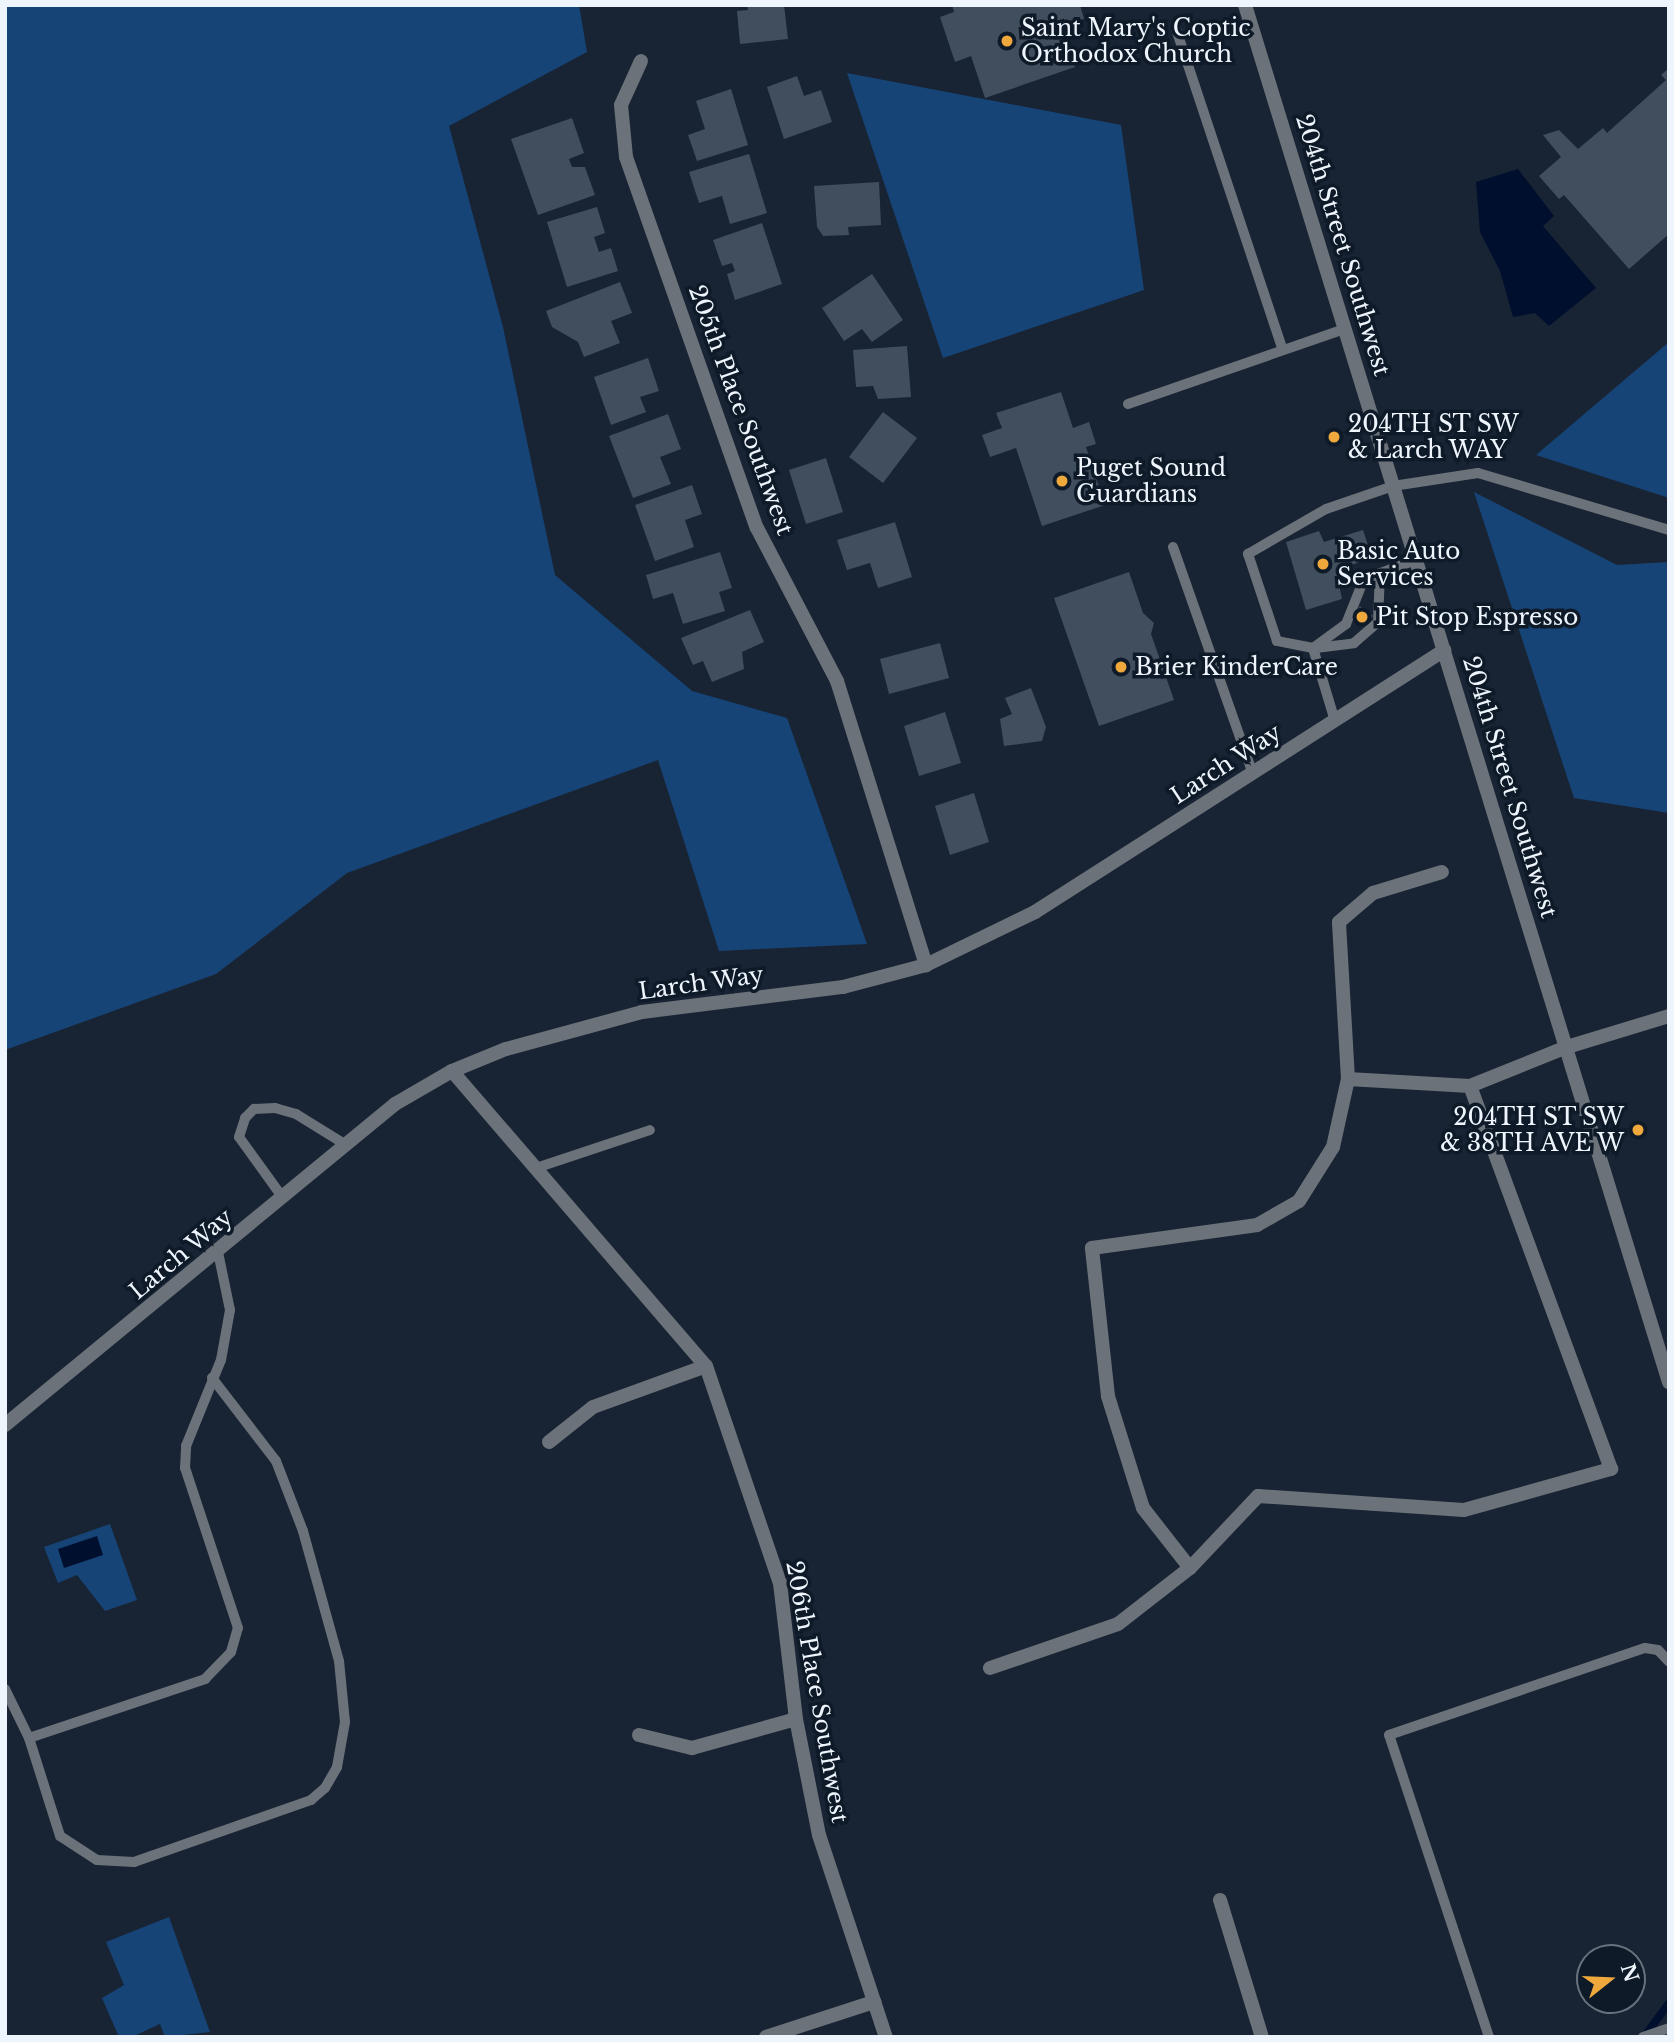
<!DOCTYPE html>
<html>
<head>
<meta charset="utf-8">
<style>
	body { margin:0 }
	#map { position:relative; width:1674px; height:2042px; overflow:hidden; background:#182433; font-family:"Libre Baskerville",serif }
	div>[style] { position:absolute }
	.green>* { inset:0; background:#174476 }
	.water>* { inset:0; background:#000f2e }
	.stream>* { height:8px; margin:-4px; padding:0 4px; transform-origin:4px; border-radius:4px; background:#000f2e }
	.building>* { inset:0; background:#404e5e }
	.service>* { height:10px; margin:-5px; padding:0 5px; transform-origin:5px; border-radius:5px; background:#6b727a }
	.minor>* { height:14px; margin:-7px; padding:0 7px; transform-origin:7px; border-radius:7px; background:#6b727a }
	.tertiary>* { height:14px; margin:-7px; padding:0 7px; transform-origin:7px; border-radius:7px; background:#6b727a }
	.dots>* { width:19px; height:19px; translate:-50% -50%; box-sizing:border-box; border:4px solid #0f1a29; border-radius:50% }
	span { translate:-50% -50%; white-space:nowrap; text-align:center; line-height:1.15; -webkit-text-stroke:7px #0f1a29; paint-order:stroke }
	.poi-label { font-size:23px; color:#eef5fd }
	.left { translate:0 -50%; text-align:left }
	.right { translate:-100% -50%; text-align:right }
	.street-label { font-size:23px; color:#eef5fd }
	.frame { position:absolute; inset:0; border:7px solid #eef5fd; pointer-events:none }
	.north { position:absolute; left:1576px; top:1944px; width:70px; height:70px; box-sizing:border-box; background:#0f1a29; border:2px solid #68727e; border-radius:50%; rotate:72deg; font-size:19px; font-weight:700; line-height:28px; text-align:center; color:#eef5fd }
	.north::after { content:''; display:block; margin:auto; width:24px; height:32px; background:#eea83c; clip-path:polygon(50% 0,100% 100%,50% 72%,0 100%) }
</style>
</head>
<body>
<div id="map">
	<div class="green">
		<div style="clip-path:polygon(5px 5px,579px 5px,587px 52px,449px 126px,503px 327px,555px 575px,692px 691px,787px 718px,867px 944px,719px 951px,658px 760px,347px 873px,216px 974px,5px 1050px)"></div>
		<div style="clip-path:polygon(847px 73px,1121px 125px,1144px 290px,943px 358px)"></div>
		<div style="clip-path:polygon(1669px 342px,1669px 498px,1536px 455px)"></div>
		<div style="clip-path:polygon(1474px 492px,1617px 565px,1669px 562px,1669px 813px,1574px 798px)"></div>
		<div style="clip-path:polygon(110px 1524px,137px 1600px,105px 1611px,77px 1575px,58px 1583px,44px 1547px)"></div>
		<div style="clip-path:polygon(169px 1917px,210px 2032px,165px 2037px,160px 2024px,132px 2037px,119px 2037px,102px 1998px,124px 1985px,106px 1942px)"></div>
	</div>
	<div class="water">
		<div style="clip-path:polygon(1518px 169px,1554px 216px,1543px 226px,1596px 288px,1549px 326px,1535px 313px,1513px 317px,1500px 271px,1480px 232px,1476px 182px)"></div>
		<div style="clip-path:polygon(97px 1536px,103px 1555px,64px 1568px,58px 1549px)"></div>
	</div>
	<div class="stream">
		<div style="left:1644px;top:2037px;width:42px;rotate:-53.7deg"></div>
	</div>
	<div class="building">
		<div style="clip-path:polygon(747px 5px,784px 5px,788px 39px,740px 44px,737px 11px,748px 10px)"></div>
		<div style="clip-path:polygon(952px 5px,1080px 5px,1084px 19px,1061px 27px,1075px 67px,985px 98px,971px 56px,955px 62px,940px 17px,954px 12px)"></div>
		<div style="clip-path:polygon(1669px 68px,1669px 234px,1629px 269px,1564px 195px,1559px 199px,1539px 176px,1561px 157px,1543px 135px,1559px 130px,1578px 149px,1603px 128px,1607px 133px,1666px 80px,1661px 75px)"></div>
		<div style="clip-path:polygon(797px 76px,804px 96px,821px 90px,832px 122px,784px 139px,767px 87px)"></div>
		<div style="clip-path:polygon(731px 89px,748px 145px,697px 161px,688px 135px,705px 129px,696px 101px)"></div>
		<div style="clip-path:polygon(572px 118px,584px 153px,569px 159px,572px 167px,585px 167px,595px 195px,538px 215px,511px 139px)"></div>
		<div style="clip-path:polygon(749px 154px,767px 213px,730px 224px,722px 196px,699px 203px,689px 172px)"></div>
		<div style="clip-path:polygon(879px 182px,881px 225px,848px 227px,849px 235px,823px 236px,817px 227px,814px 186px)"></div>
		<div style="clip-path:polygon(597px 207px,605px 233px,594px 237px,599px 252px,611px 248px,618px 271px,567px 287px,547px 222px)"></div>
		<div style="clip-path:polygon(762px 223px,782px 284px,735px 300px,727px 274px,735px 271px,732px 263px,722px 266px,713px 240px)"></div>
		<div style="clip-path:polygon(872px 274px,903px 320px,872px 342px,862px 329px,844px 341px,822px 308px)"></div>
		<div style="clip-path:polygon(620px 282px,632px 313px,611px 321px,620px 343px,584px 357px,578px 342px,552px 327px,546px 311px)"></div>
		<div style="clip-path:polygon(907px 346px,911px 397px,878px 399px,873px 386px,856px 387px,853px 350px)"></div>
		<div style="clip-path:polygon(648px 358px,659px 391px,640px 397px,646px 412px,611px 425px,594px 377px)"></div>
		<div style="clip-path:polygon(1061px 392px,1073px 428px,1089px 422px,1096px 444px,1086px 447px,1105px 505px,1042px 526px,1016px 448px,990px 457px,982px 435px,1002px 428px,996px 413px)"></div>
		<div style="clip-path:polygon(883px 412px,917px 438px,883px 483px,849px 457px)"></div>
		<div style="clip-path:polygon(668px 414px,681px 449px,660px 457px,671px 484px,633px 498px,609px 436px)"></div>
		<div style="clip-path:polygon(826px 458px,843px 512px,806px 524px,789px 470px)"></div>
		<div style="clip-path:polygon(692px 485px,702px 514px,685px 520px,694px 547px,655px 561px,635px 505px)"></div>
		<div style="clip-path:polygon(895px 522px,912px 577px,878px 588px,870px 563px,847px 570px,837px 540px)"></div>
		<div style="clip-path:polygon(1363px 530px,1372px 558px,1336px 570px,1342px 599px,1306px 610px,1286px 542px,1319px 531px,1324px 542px)"></div>
		<div style="clip-path:polygon(720px 552px,732px 588px,719px 592px,725px 611px,683px 624px,673px 593px,653px 599px,646px 575px)"></div>
		<div style="clip-path:polygon(1129px 572px,1143px 613px,1154px 623px,1151px 634px,1174px 700px,1099px 726px,1054px 598px)"></div>
		<div style="clip-path:polygon(1360px 606px,1373px 616px,1365px 626px,1352px 618px)"></div>
		<div style="clip-path:polygon(750px 610px,764px 642px,742px 652px,744px 669px,712px 682px,703px 661px,693px 665px,681px 638px)"></div>
		<div style="clip-path:polygon(940px 643px,949px 678px,889px 694px,880px 659px)"></div>
		<div style="clip-path:polygon(1031px 688px,1046px 727px,1042px 741px,1004px 746px,1000px 719px,1012px 714px,1005px 698px)"></div>
		<div style="clip-path:polygon(945px 712px,961px 763px,919px 776px,904px 726px)"></div>
		<div style="clip-path:polygon(974px 793px,989px 842px,950px 855px,935px 806px)"></div>
	</div>
	<div class="service">
		<div style="left:1176px;top:29px;width:338px;rotate:71.6deg"></div>
		<div style="left:1128px;top:404px;width:229px;rotate:-19.1deg"></div>
		<div style="left:1173px;top:547px;width:241px;rotate:70.6deg"></div>
		<div style="left:1313px;top:648px;width:41px;rotate:-36deg"></div>
		<div style="left:1346px;top:624px;width:48px;rotate:-68.2deg"></div>
		<div style="left:1364px;top:579px;width:55px;rotate:-20.1deg"></div>
		<div style="left:1316px;top:648px;width:38px;rotate:-7deg"></div>
		<div style="left:1354px;top:643px;width:32px;rotate:-41deg"></div>
		<div style="left:1378px;top:622px;width:49px;rotate:-87.7deg"></div>
		<div style="left:1335px;top:721px;width:76px;rotate:-106.8deg"></div>
		<div style="left:1313px;top:648px;width:37px;rotate:-169deg"></div>
		<div style="left:1277px;top:641px;width:92px;rotate:-108.4deg"></div>
		<div style="left:1248px;top:554px;width:90px;rotate:-30deg"></div>
		<div style="left:1326px;top:509px;width:71px;rotate:-18.9deg"></div>
		<div style="left:1393px;top:486px;width:86px;rotate:-8.7deg"></div>
		<div style="left:1478px;top:473px;width:199px;rotate:16.6deg"></div>
		<div style="left:536px;top:1168px;width:120px;rotate:-18.4deg"></div>
		<div style="left:283px;top:1198px;width:75px;rotate:-125.8deg"></div>
		<div style="left:239px;top:1137px;width:20px;rotate:-72deg"></div>
		<div style="left:245px;top:1118px;width:13px;rotate:-45deg"></div>
		<div style="left:254px;top:1109px;width:21px;rotate:-3deg"></div>
		<div style="left:275px;top:1108px;width:22px;rotate:16deg"></div>
		<div style="left:296px;top:1114px;width:59px;rotate:31.8deg"></div>
		<div style="left:5px;top:1689px;width:55px;rotate:63.9deg"></div>
		<div style="left:29px;top:1738px;width:103px;rotate:72.4deg"></div>
		<div style="left:60px;top:1836px;width:44px;rotate:33deg"></div>
		<div style="left:97px;top:1860px;width:37px;rotate:3deg"></div>
		<div style="left:134px;top:1862px;width:188px;rotate:-19.3deg"></div>
		<div style="left:311px;top:1800px;width:18px;rotate:-41deg"></div>
		<div style="left:325px;top:1788px;width:24px;rotate:-60deg"></div>
		<div style="left:337px;top:1767px;width:46px;rotate:-79.9deg"></div>
		<div style="left:345px;top:1722px;width:61px;rotate:-95.6deg"></div>
		<div style="left:339px;top:1661px;width:135px;rotate:-105.5deg"></div>
		<div style="left:303px;top:1531px;width:75px;rotate:-111.1deg"></div>
		<div style="left:276px;top:1461px;width:105px;rotate:-127.6deg"></div>
		<div style="left:29px;top:1738px;width:186px;rotate:-18.5deg"></div>
		<div style="left:205px;top:1679px;width:37px;rotate:-46deg"></div>
		<div style="left:231px;top:1652px;width:25px;rotate:-74deg"></div>
		<div style="left:238px;top:1628px;width:169px;rotate:-108.3deg"></div>
		<div style="left:185px;top:1468px;width:22px;rotate:-87deg"></div>
		<div style="left:186px;top:1446px;width:93px;rotate:-67.9deg"></div>
		<div style="left:221px;top:1360px;width:51px;rotate:-79.8deg"></div>
		<div style="left:230px;top:1310px;width:59px;rotate:-101.7deg"></div>
		<div style="left:1489px;top:2037px;width:318px;rotate:-108.3deg"></div>
		<div style="left:1389px;top:1735px;width:270px;rotate:-18.8deg"></div>
		<div style="left:1645px;top:1648px;width:13px;rotate:9deg"></div>
		<div style="left:1658px;top:1650px;width:16px;rotate:47deg"></div>
		<div style="left:1643px;top:2037px;width:28px;rotate:-19deg"></div>
	</div>
	<div class="minor">
		<div style="left:641px;top:61px;width:48px;rotate:114.4deg"></div>
		<div style="left:621px;top:105px;width:52px;rotate:84.5deg"></div>
		<div style="left:626px;top:157px;width:393px;rotate:70.6deg"></div>
		<div style="left:757px;top:528px;width:173px;rotate:62.4deg"></div>
		<div style="left:837px;top:681px;width:298px;rotate:72.6deg"></div>
		<div style="left:452px;top:1071px;width:389px;rotate:49.3deg"></div>
		<div style="left:706px;top:1366px;width:229px;rotate:71.2deg"></div>
		<div style="left:780px;top:1583px;width:137px;rotate:83.3deg"></div>
		<div style="left:796px;top:1719px;width:118px;rotate:78.8deg"></div>
		<div style="left:819px;top:1835px;width:213px;rotate:71.7deg"></div>
		<div style="left:1348px;top:1079px;width:122px;rotate:3.3deg"></div>
		<div style="left:549px;top:1442px;width:56px;rotate:-38.5deg"></div>
		<div style="left:593px;top:1407px;width:120px;rotate:-19.9deg"></div>
		<div style="left:1190px;top:1568px;width:76px;rotate:-128.1deg"></div>
		<div style="left:1143px;top:1508px;width:117px;rotate:-107.4deg"></div>
		<div style="left:1108px;top:1396px;width:149px;rotate:-96.2deg"></div>
		<div style="left:1092px;top:1248px;width:167px;rotate:-7.9deg"></div>
		<div style="left:1257px;top:1225px;width:48px;rotate:-29.7deg"></div>
		<div style="left:1299px;top:1201px;width:64px;rotate:-57.8deg"></div>
		<div style="left:1333px;top:1147px;width:70px;rotate:-77.6deg"></div>
		<div style="left:1348px;top:1079px;width:157px;rotate:-93.3deg"></div>
		<div style="left:1339px;top:922px;width:45px;rotate:-40.5deg"></div>
		<div style="left:1373px;top:893px;width:72px;rotate:-16.9deg"></div>
		<div style="left:990px;top:1668px;width:135px;rotate:-19deg"></div>
		<div style="left:1118px;top:1624px;width:91px;rotate:-37.9deg"></div>
		<div style="left:1190px;top:1568px;width:99px;rotate:-46.6deg"></div>
		<div style="left:1258px;top:1496px;width:206px;rotate:3.9deg"></div>
		<div style="left:1464px;top:1510px;width:153px;rotate:-15.6deg"></div>
		<div style="left:1611px;top:1469px;width:408px;rotate:-110.2deg"></div>
		<div style="left:1470px;top:1086px;width:105px;rotate:-21.9deg"></div>
		<div style="left:1567px;top:1047px;width:107px;rotate:-16.9deg"></div>
		<div style="left:639px;top:1735px;width:55px;rotate:13.8deg"></div>
		<div style="left:692px;top:1748px;width:108px;rotate:-15.6deg"></div>
		<div style="left:1220px;top:1900px;width:143px;rotate:73deg"></div>
		<div style="left:766px;top:2037px;width:114px;rotate:-18deg"></div>
	</div>
	<div class="tertiary">
		<div style="left:1245px;top:5px;width:1441px;rotate:72.89deg"></div>
		<div style="left:5px;top:1425px;width:505px;rotate:-39.46deg"></div>
		<div style="left:395px;top:1104px;width:66px;rotate:-30.1deg"></div>
		<div style="left:452px;top:1071px;width:58px;rotate:-22.2deg"></div>
		<div style="left:506px;top:1049px;width:141px;rotate:-15.2deg"></div>
		<div style="left:642px;top:1012px;width:203px;rotate:-7.1deg"></div>
		<div style="left:843px;top:987px;width:86px;rotate:-14.8deg"></div>
		<div style="left:926px;top:965px;width:121px;rotate:-25.9deg"></div>
		<div style="left:1035px;top:912px;width:486px;rotate:-32.6deg"></div>
	</div>
	<div class="dots">
		<div style="left:1007px;top:41px;background:#eea83c"></div>
		<div style="left:1334px;top:437px;background:#eea83c"></div>
		<div style="left:1062px;top:481px;background:#eea83c"></div>
		<div style="left:1323px;top:564px;background:#eea83c"></div>
		<div style="left:1362px;top:617px;background:#eea83c"></div>
		<div style="left:1121px;top:667px;background:#eea83c"></div>
		<div style="left:1638px;top:1130px;background:#eea83c"></div>
	</div>
	<div class="poi-label">
		<span class="left" style="left:1021px;top:41px">Saint Mary's Coptic<br>Orthodox Church</span>
		<span class="left" style="left:1348px;top:437px">204TH ST SW<br>&amp; Larch WAY</span>
		<span class="left" style="left:1076px;top:481px">Puget Sound<br>Guardians</span>
		<span class="left" style="left:1337px;top:564px">Basic Auto<br>Services</span>
		<span class="left" style="left:1376px;top:617px">Pit Stop Espresso</span>
		<span class="left" style="left:1135px;top:667px">Brier KinderCare</span>
		<span class="right" style="left:1624px;top:1130px">204TH ST SW<br>&amp; 38TH AVE W</span>
	</div>
	<div class="street-label">
		<span style="left:1343px;top:245px;rotate:73deg">204th Street Southwest</span>
		<span style="left:741px;top:410px;rotate:70deg">205th Place Southwest</span>
		<span style="left:1226px;top:764px;rotate:-33deg">Larch Way</span>
		<span style="left:1510px;top:787px;rotate:73deg">204th Street Southwest</span>
		<span style="left:701px;top:983px;rotate:-8deg">Larch Way</span>
		<span style="left:181px;top:1254px;rotate:-40deg">Larch Way</span>
		<span style="left:817px;top:1692px;rotate:80deg">206th Place Southwest</span>
	</div>
	<div class="frame"></div>
	<div class="north">N</div>
</div>
</body>
</html>
